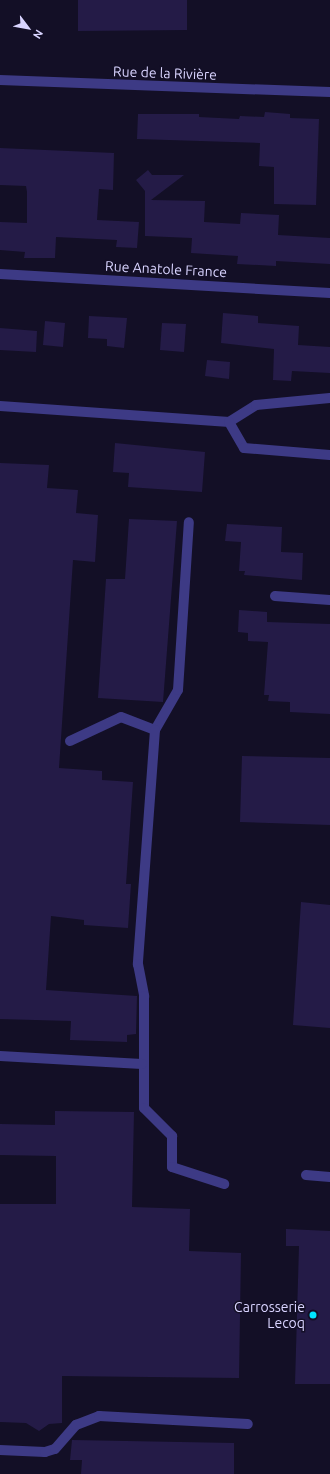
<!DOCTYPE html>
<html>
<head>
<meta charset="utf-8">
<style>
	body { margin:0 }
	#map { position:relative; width:330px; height:1474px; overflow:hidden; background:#130f26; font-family:Ubuntu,sans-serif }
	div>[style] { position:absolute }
	.building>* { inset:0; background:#241b47 }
	.lane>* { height:10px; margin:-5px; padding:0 5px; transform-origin:5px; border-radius:5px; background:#3d3a85 }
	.street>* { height:10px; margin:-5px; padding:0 5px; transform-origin:5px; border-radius:5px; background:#3d3a85 }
	.dots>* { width:11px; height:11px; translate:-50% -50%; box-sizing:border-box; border:2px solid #130f26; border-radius:50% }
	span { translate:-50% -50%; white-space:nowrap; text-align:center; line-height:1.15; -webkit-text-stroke:3px #130f26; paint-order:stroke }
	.street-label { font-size:14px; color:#d9d4ff }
	.poi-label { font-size:14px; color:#d9d4ff }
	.right { translate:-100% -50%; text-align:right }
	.north { position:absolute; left:8px; top:8px; width:40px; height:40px; -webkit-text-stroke:3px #130f26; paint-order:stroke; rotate:122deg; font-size:11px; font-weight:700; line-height:16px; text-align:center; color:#d9d4ff }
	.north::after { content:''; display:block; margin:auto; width:14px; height:18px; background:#d9d4ff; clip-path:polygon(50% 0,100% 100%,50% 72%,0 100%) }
</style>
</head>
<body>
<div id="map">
	<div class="building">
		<div style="clip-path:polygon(78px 0,187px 0,187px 30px,78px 31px)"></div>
		<div style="clip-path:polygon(265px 112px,290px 114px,290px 118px,319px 119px,316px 205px,274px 204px,274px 167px,259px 166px,260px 143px,137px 139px,138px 114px,199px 114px,199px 117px,239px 119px,240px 116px,264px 117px)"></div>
		<div style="clip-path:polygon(0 148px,114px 153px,113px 190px,99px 189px,97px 220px,139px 222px,137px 248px,116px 247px,117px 240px,56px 237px,55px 258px,24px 258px,25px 252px,0 250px,0 222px,27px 223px,27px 192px,26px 186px,0 185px)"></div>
		<div style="clip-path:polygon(148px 170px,152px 175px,184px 175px,151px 200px,205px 201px,204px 222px,240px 224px,241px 213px,279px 215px,278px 235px,330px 238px,330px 264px,276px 261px,276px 266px,237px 264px,238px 256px,191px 253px,192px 238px,145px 236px,145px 191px,136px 180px)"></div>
		<div style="clip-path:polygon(223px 313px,258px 316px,258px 323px,299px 326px,298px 345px,330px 347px,330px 373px,292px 371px,291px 381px,273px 380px,274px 349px,221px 343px)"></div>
		<div style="clip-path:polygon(89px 316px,127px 318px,124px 348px,107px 346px,107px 339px,88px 338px)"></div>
		<div style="clip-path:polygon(45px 321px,65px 323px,63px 347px,43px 345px)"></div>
		<div style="clip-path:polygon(162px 323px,186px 324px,184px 352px,160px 350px)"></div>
		<div style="clip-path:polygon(0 328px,37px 331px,36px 352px,0 350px)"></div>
		<div style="clip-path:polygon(207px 360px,230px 362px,229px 379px,205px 376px)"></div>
		<div style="clip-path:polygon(115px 443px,205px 452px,202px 492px,128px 487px,129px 473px,113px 472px)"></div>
		<div style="clip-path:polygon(0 463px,49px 465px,47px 488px,78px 490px,76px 513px,98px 515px,95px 562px,73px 560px,59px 768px,102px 771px,102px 780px,133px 782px,126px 884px,131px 884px,128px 928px,84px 925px,84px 920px,51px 916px,46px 990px,137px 996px,136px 1034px,127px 1035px,127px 1042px,70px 1040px,71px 1021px,0 1019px)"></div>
		<div style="clip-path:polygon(129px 519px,177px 521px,163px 702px,98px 698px,106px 579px,125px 579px)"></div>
		<div style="clip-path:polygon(227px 524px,282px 527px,281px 552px,303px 553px,302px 580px,244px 575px,245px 571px,239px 571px,241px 542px,225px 541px)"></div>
		<div style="clip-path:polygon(239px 610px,267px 612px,267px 622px,330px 624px,330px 714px,290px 712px,290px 702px,268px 701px,269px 695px,264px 695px,268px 642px,248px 641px,248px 633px,238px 632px)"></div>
		<div style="clip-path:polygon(242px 756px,330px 758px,330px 825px,240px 822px)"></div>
		<div style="clip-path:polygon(301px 902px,330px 905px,330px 1028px,293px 1025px)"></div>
		<div style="clip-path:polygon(55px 1111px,134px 1112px,132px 1207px,190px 1209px,189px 1251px,241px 1253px,239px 1378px,62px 1376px,62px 1423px,49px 1424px,39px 1431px,26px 1423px,0 1422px,0 1204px,56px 1204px,56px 1156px,0 1155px,0 1124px,55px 1125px)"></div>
		<div style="clip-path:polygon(286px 1229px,330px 1231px,330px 1384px,295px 1384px,299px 1246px,286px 1246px)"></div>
		<div style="clip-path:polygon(72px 1440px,234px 1443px,234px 1474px,81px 1474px,82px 1460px,70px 1460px)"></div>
	</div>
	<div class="lane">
		<div style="left:0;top:406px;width:230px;rotate:4deg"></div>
		<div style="left:229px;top:422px;width:32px;rotate:-32deg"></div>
		<div style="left:256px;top:405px;width:74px;rotate:-5.4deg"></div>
		<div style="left:229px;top:422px;width:30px;rotate:60deg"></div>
		<div style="left:244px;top:448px;width:86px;rotate:4.7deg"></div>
		<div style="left:155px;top:730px;width:46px;rotate:-60.1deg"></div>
		<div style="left:178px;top:690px;width:168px;rotate:-86.3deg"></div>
		<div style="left:70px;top:741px;width:56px;rotate:-25.2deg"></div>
		<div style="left:121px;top:717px;width:36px;rotate:21deg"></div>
		<div style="left:155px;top:730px;width:235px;rotate:94.2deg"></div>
		<div style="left:138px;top:964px;width:33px;rotate:79deg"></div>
		<div style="left:144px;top:996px;width:112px;rotate:90deg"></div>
		<div style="left:144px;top:1108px;width:40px;rotate:45deg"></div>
		<div style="left:172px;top:1136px;width:31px;rotate:90deg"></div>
		<div style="left:172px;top:1167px;width:55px;rotate:18.1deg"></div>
		<div style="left:0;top:1056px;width:142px;rotate:3.2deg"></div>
		<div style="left:306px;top:1175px;width:24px;rotate:5deg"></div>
		<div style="left:0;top:1450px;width:45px;rotate:2.5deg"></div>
		<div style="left:45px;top:1452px;width:10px;rotate:-17deg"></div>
		<div style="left:55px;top:1449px;width:32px;rotate:-49deg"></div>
		<div style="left:76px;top:1425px;width:25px;rotate:-21deg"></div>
		<div style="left:99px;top:1416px;width:149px;rotate:3.1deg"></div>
	</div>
	<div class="street">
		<div style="left:0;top:80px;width:330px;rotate:2.1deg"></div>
		<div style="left:0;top:274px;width:331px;rotate:3.3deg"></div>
		<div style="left:275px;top:596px;width:55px;rotate:4.2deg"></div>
	</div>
	<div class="dots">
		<div style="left:313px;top:1315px;background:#00e5ff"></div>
	</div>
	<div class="street-label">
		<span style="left:165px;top:73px;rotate:2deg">Rue de la Rivière</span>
		<span style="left:166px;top:269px;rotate:3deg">Rue Anatole France</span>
	</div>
	<div class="poi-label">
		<span class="right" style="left:305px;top:1315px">Carrosserie<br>Lecoq</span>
	</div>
	<div class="north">N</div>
</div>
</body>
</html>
